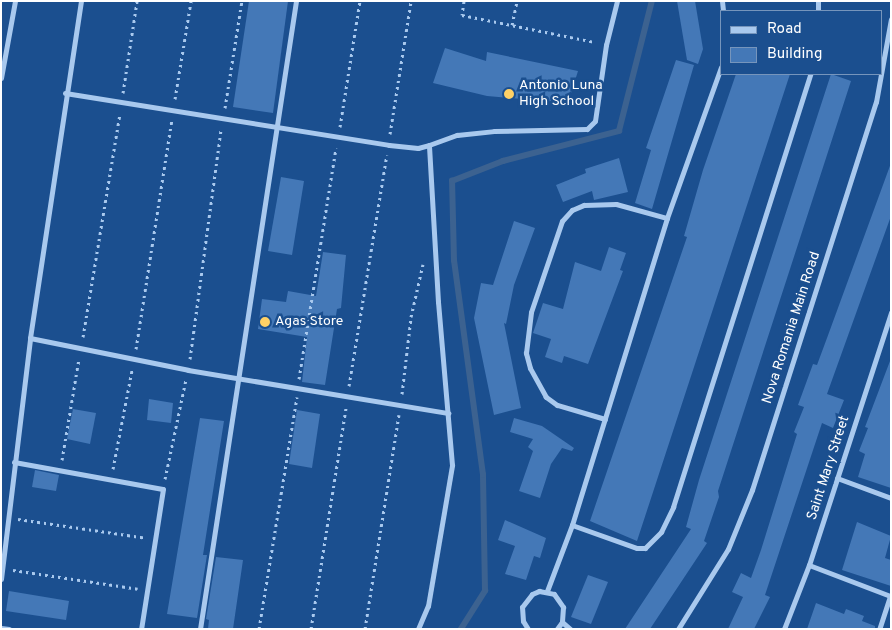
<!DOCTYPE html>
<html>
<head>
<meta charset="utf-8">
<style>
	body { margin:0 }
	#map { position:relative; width:892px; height:630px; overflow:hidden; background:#1b4f8f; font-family:Overpass,sans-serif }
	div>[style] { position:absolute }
	.stream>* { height:5.5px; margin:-2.75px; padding:0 2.75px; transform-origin:2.75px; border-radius:2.75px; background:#3c6290 }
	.building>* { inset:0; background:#4478b7 }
	.path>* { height:3px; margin-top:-1.5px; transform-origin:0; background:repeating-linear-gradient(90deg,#a9c9ee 0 2.5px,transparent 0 6.5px) }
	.street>* { height:5px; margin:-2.5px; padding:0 2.5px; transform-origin:2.5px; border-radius:2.5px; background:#a9c9ee }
	.dots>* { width:14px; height:14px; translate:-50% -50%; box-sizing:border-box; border:2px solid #1b4f8f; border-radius:50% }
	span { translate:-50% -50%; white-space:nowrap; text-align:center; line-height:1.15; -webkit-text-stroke:5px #1b4f8f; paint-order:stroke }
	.poi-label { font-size:14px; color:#fff }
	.left { translate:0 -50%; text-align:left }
	.street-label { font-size:14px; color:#fff }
	.frame { position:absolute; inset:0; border:2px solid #fff; pointer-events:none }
	.legend { position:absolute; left:720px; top:10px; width:162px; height:65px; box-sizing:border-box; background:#1b4f8f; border:1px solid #7695bc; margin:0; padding:6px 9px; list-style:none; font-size:15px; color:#fff }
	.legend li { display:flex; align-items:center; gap:10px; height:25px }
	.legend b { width:25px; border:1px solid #7695bc }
</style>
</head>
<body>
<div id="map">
	<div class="stream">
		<div style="left:461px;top:629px;width:45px;rotate:-57.7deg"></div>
		<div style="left:485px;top:591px;width:116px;rotate:-91deg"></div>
		<div style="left:483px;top:475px;width:216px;rotate:-97.7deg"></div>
		<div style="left:454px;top:261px;width:80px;rotate:-91.4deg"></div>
		<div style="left:452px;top:181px;width:55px;rotate:-21.4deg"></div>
		<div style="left:503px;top:161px;width:120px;rotate:-14.5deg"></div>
		<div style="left:619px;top:131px;width:134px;rotate:-75.8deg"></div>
	</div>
	<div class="building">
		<div style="clip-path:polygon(249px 1px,288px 1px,273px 113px,233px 107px)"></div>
		<div style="clip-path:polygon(677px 1px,695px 1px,703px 49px,698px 64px,687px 60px)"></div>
		<div style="clip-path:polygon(445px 48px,486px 61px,487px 52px,578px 71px,568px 103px,487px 96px,433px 83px)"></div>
		<div style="clip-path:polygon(676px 60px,694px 65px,652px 209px,635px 203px,651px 150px,646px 148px)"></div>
		<div style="clip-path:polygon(736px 74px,790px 74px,637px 541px,590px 521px,687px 237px,684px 236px,703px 170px)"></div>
		<div style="clip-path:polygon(831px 74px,851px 81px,718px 491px,719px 497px,704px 541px,707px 543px,650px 629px,625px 629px,691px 529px,686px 527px,699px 480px)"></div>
		<div style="clip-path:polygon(619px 158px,628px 192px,594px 200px,592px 191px,563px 202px,556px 185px,586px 173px,585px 169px)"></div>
		<div style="clip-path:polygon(891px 163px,891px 216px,827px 394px,844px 400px,833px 428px,822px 423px,765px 595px,770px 597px,754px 629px,728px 629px,743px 597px,732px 592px,741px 573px,751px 578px,761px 550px,797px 434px,794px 432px,804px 407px,798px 405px,813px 364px,817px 365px,827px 338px)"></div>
		<div style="clip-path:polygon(281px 177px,304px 181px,292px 255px,268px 251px)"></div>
		<div style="clip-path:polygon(514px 221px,535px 228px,514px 285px,506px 324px,504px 323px,521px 408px,494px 415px,474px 318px,481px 283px,493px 285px)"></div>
		<div style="clip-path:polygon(609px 247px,626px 253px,620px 270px,623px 271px,588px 364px,564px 356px,562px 363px,545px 357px,551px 339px,533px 333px,543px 303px,563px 309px,575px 262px,601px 271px)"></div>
		<div style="clip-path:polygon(323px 252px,346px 255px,341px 308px,337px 309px,325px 385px,302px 382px,307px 337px,258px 329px,262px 299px,286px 302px,288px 291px,316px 296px)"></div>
		<div style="clip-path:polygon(890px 361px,891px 361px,891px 488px,858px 477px,865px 454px,859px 451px,868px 428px,865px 427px)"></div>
		<div style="clip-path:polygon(149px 399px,173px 403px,171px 423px,147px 420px)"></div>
		<div style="clip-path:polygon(73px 409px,96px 413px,90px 444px,67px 439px)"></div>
		<div style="clip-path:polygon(297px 410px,320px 414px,312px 468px,289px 464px)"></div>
		<div style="clip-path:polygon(200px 418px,224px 421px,203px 555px,207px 555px,197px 618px,167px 614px)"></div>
		<div style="clip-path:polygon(514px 418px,542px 426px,574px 448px,572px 451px,562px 448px,551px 464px,540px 498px,519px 491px,533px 451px,528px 447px,533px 439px,510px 432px)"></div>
		<div style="clip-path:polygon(35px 470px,59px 475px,56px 491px,32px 487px)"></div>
		<div style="clip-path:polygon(505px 520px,546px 538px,540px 558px,534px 556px,526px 580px,505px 574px,515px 546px,498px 540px)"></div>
		<div style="clip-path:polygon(857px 522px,891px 536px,885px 558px,891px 560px,891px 586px,842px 570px)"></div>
		<div style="clip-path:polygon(216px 557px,243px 560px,233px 629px,208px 629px,209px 620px,206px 619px)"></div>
		<div style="clip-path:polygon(588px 575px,608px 582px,591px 624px,571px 617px)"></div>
		<div style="clip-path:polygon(9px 591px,69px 601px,66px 620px,6px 611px)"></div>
		<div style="clip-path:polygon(816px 603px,844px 614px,846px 609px,864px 616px,862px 621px,875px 626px,875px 629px,807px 629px)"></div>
	</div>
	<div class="path">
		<div style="left:464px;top:1px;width:14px;rotate:98deg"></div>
		<div style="left:462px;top:15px;width:136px;rotate:11.5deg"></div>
		<div style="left:512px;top:25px;width:25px;rotate:-78deg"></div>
		<div style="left:123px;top:93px;width:93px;rotate:-81.3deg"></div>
		<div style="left:175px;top:99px;width:99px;rotate:-80.7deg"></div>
		<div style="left:225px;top:108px;width:108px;rotate:-81deg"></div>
		<div style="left:340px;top:127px;width:128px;rotate:-81deg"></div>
		<div style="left:390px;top:134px;width:135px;rotate:-81deg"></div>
		<div style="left:83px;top:337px;width:226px;rotate:-80.6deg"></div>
		<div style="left:136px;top:349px;width:232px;rotate:-81.1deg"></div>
		<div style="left:190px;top:359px;width:232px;rotate:-82.3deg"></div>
		<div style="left:299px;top:379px;width:234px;rotate:-80.9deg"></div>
		<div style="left:349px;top:386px;width:234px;rotate:-80.7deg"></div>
		<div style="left:402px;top:394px;width:78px;rotate:-83.3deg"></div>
		<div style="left:411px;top:317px;width:54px;rotate:-77.2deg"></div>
		<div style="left:62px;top:460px;width:103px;rotate:-80.5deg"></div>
		<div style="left:113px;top:469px;width:101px;rotate:-79.1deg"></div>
		<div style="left:165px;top:479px;width:102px;rotate:-78.1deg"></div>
		<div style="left:18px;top:519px;width:129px;rotate:8.4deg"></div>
		<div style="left:13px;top:570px;width:126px;rotate:8.6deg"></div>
		<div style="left:259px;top:629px;width:235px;rotate:-80.7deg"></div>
		<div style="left:311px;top:629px;width:225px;rotate:-81deg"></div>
		<div style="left:365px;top:629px;width:217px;rotate:-81deg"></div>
	</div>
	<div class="street">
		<div style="left:722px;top:1px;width:10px;rotate:84deg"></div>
		<div style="left:818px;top:11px;width:10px;rotate:-90deg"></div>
		<div style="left:721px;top:67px;width:160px;rotate:109.7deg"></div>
		<div style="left:667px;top:218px;width:321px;rotate:107.2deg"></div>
		<div style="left:572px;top:525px;width:69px;rotate:19.5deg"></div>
		<div style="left:637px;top:548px;width:8px"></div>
		<div style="left:645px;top:548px;width:23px;rotate:-45deg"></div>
		<div style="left:661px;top:532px;width:28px;rotate:-64deg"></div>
		<div style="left:673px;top:507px;width:454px;rotate:-72.4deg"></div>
		<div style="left:1px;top:78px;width:78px;rotate:-79.7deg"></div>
		<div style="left:65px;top:93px;width:328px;rotate:9.1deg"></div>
		<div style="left:389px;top:145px;width:29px;rotate:6deg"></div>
		<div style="left:418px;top:148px;width:11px;rotate:-15deg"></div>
		<div style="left:30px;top:338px;width:161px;rotate:11.4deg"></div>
		<div style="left:188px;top:370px;width:264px;rotate:9.4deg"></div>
		<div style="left:605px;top:419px;width:50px;rotate:-163.7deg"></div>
		<div style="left:557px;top:405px;width:14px;rotate:-144deg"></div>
		<div style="left:546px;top:397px;width:33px;rotate:-119deg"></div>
		<div style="left:530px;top:368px;width:16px;rotate:-105deg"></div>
		<div style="left:526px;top:353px;width:41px;rotate:-83deg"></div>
		<div style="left:531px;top:312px;width:96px;rotate:-71.2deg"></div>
		<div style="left:562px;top:221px;width:15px;rotate:-48deg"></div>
		<div style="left:572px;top:210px;width:13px;rotate:-23deg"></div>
		<div style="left:584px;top:205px;width:32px;rotate:-2deg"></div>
		<div style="left:616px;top:204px;width:53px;rotate:15.4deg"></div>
		<div style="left:14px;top:462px;width:151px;rotate:10.3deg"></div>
		<div style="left:163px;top:489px;width:142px;rotate:98.9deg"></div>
		<div style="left:837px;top:478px;width:58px;rotate:20.3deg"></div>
		<div style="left:809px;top:565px;width:87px;rotate:20.9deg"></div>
		<div style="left:890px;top:596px;width:35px;rotate:108deg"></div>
		<div style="left:1px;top:579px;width:243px;rotate:-83.1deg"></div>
		<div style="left:30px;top:338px;width:341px;rotate:-81.4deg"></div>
		<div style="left:547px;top:591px;width:71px;rotate:-69.3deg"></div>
		<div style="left:562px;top:622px;width:11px;rotate:41deg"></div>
		<div style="left:1px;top:628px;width:8px;rotate:7deg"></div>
		<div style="left:200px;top:629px;width:635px;rotate:-81.31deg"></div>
		<div style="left:418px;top:629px;width:25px;rotate:-67deg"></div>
		<div style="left:428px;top:606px;width:143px;rotate:-80.3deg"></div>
		<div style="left:452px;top:465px;width:164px;rotate:-94.9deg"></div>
		<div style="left:438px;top:302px;width:157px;rotate:-93.3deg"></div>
		<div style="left:429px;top:145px;width:30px;rotate:-20deg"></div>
		<div style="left:457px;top:135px;width:37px;rotate:-6deg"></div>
		<div style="left:494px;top:131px;width:93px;rotate:-1.2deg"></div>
		<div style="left:587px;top:129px;width:11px;rotate:-45deg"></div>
		<div style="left:595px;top:121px;width:77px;rotate:-81.8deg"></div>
		<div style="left:606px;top:45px;width:45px;rotate:-76deg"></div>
		<div style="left:528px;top:629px;width:9px;rotate:-122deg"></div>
		<div style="left:523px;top:621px;width:14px;rotate:-94deg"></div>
		<div style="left:522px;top:607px;width:16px;rotate:-52deg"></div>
		<div style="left:532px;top:594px;width:8px;rotate:-23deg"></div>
		<div style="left:539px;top:591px;width:15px;rotate:11deg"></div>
		<div style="left:554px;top:594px;width:16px;rotate:55deg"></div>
		<div style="left:563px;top:607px;width:15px;rotate:94deg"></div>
		<div style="left:562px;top:622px;width:9px;rotate:126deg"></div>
		<div style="left:678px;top:629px;width:94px;rotate:-58deg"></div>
		<div style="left:728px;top:549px;width:64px;rotate:-67.9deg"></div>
		<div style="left:752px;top:490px;width:407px;rotate:-72.3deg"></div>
		<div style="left:876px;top:102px;width:84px;rotate:-79.8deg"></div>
		<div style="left:784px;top:629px;width:69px;rotate:-68.7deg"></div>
		<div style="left:809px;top:565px;width:266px;rotate:-72deg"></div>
	</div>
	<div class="dots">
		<div style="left:509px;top:94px;background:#ffd166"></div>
		<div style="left:265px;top:322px;background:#ffd166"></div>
	</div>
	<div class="poi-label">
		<span class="left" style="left:519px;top:94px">Antonio Luna<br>High School</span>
		<span class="left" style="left:275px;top:322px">Agas Store</span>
	</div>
	<div class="street-label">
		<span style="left:792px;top:328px;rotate:-72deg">Nova Romania Main Road</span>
		<span style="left:829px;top:468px;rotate:-72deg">Saint Mary Street</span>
	</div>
	<div class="frame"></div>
	<ul class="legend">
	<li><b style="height:6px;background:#a9c9ee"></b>Road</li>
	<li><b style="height:14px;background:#4478b7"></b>Building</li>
	</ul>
</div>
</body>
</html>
